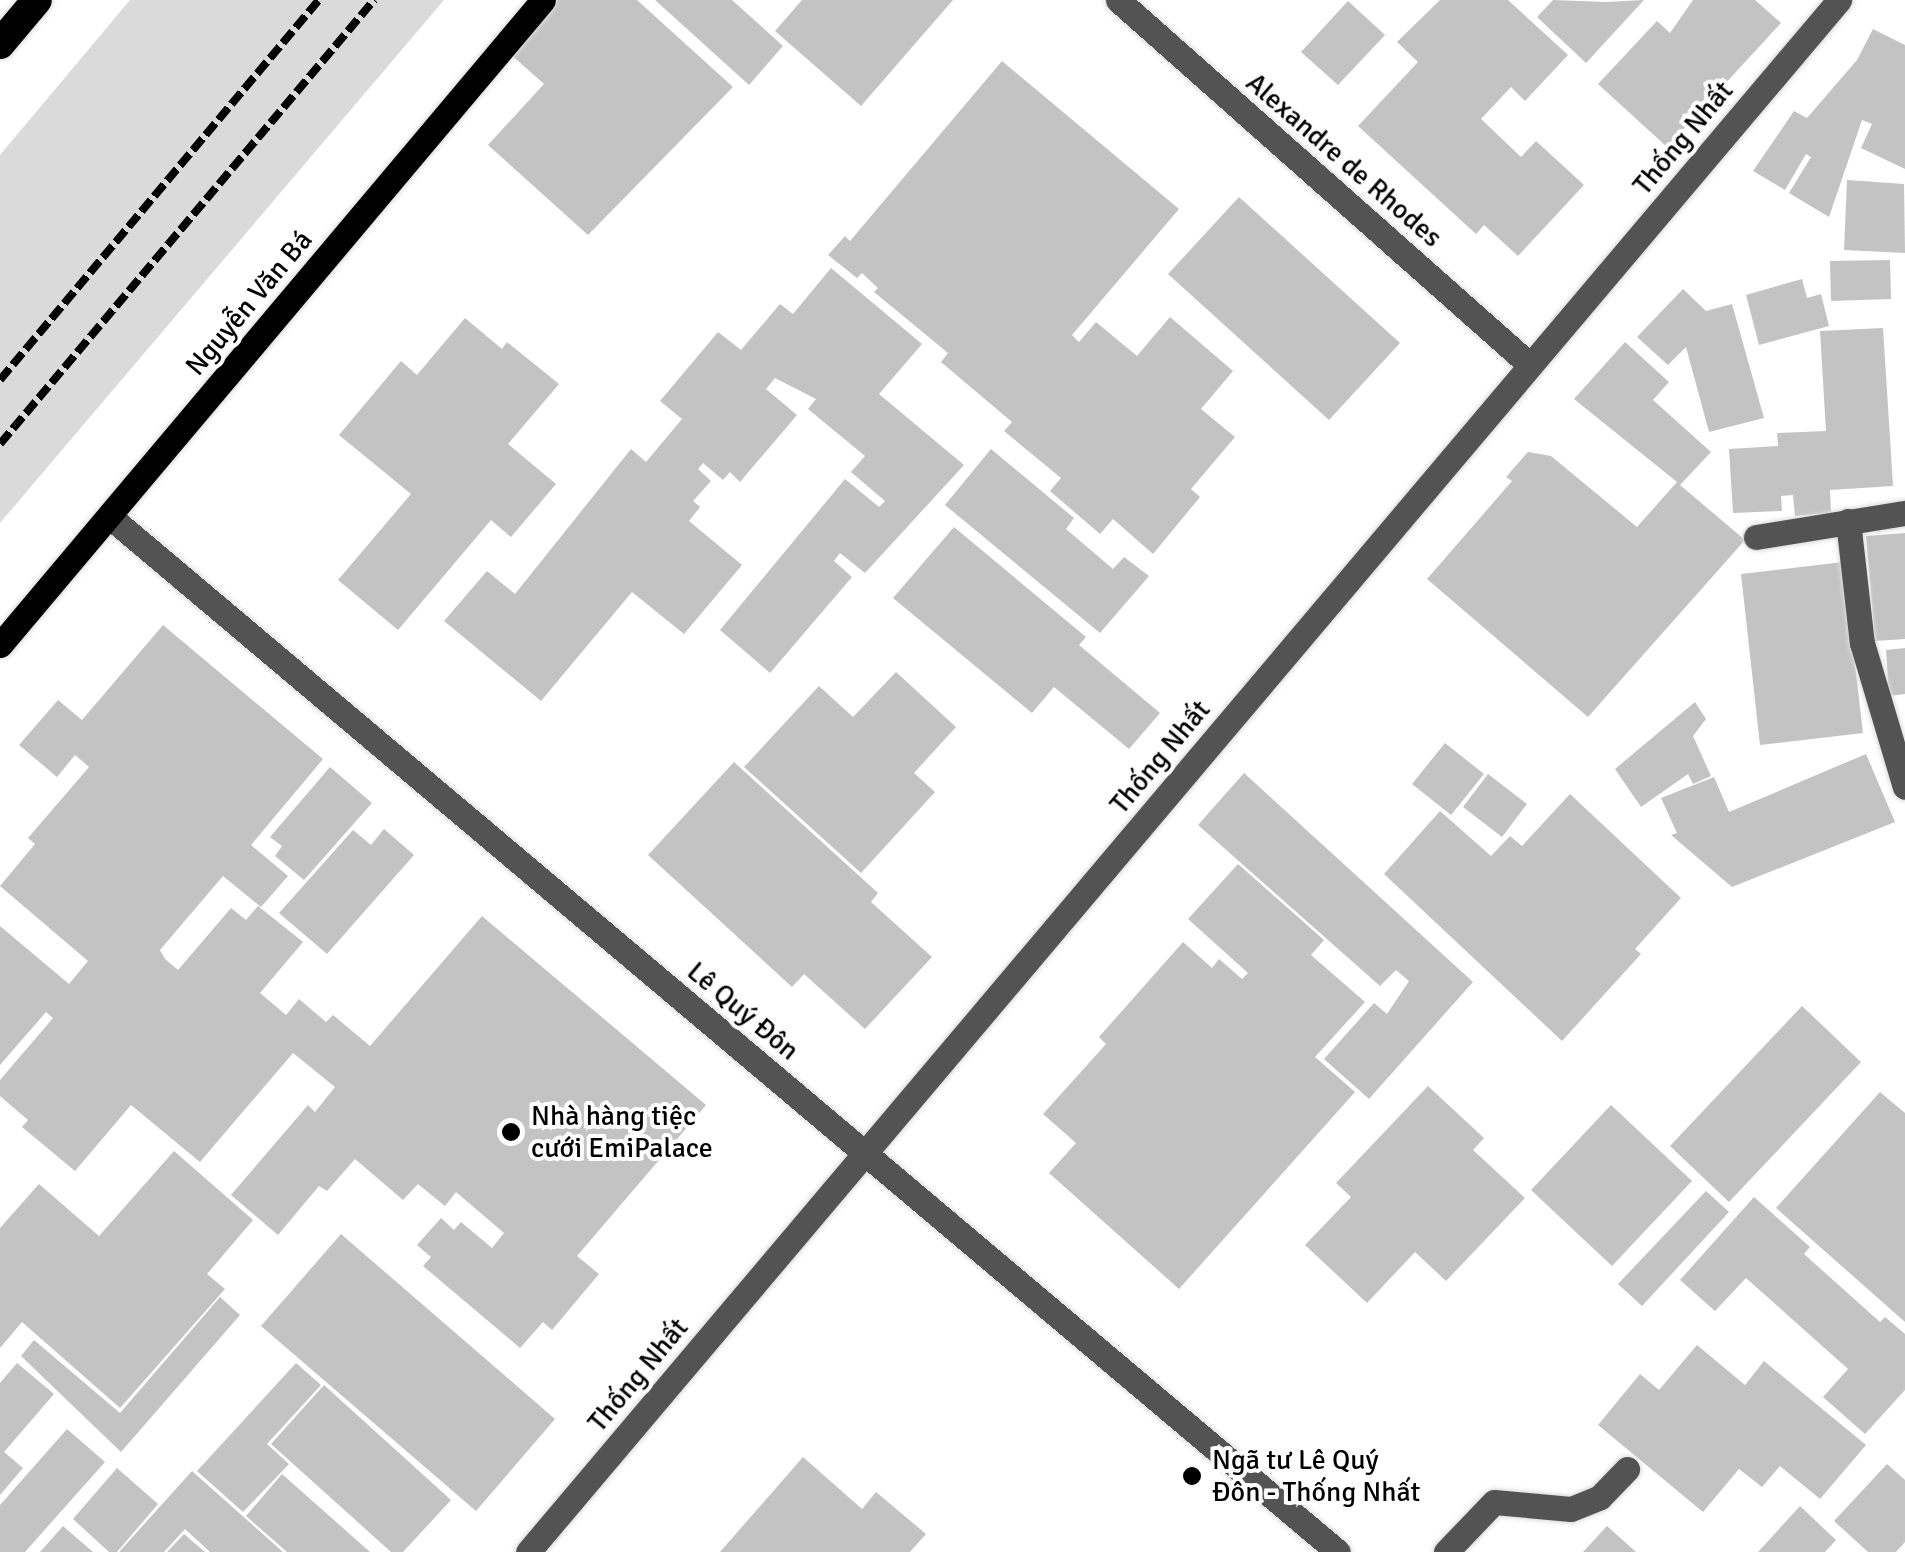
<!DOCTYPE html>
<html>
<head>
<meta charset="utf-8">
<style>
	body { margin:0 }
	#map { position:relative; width:1905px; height:1552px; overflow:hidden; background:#fff; font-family:Signika,sans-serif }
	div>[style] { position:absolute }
	.green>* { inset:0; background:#dadada }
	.building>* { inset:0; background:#c3c3c3 }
	.roads { filter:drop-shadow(0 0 2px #dbdbdb) drop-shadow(0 0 2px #dbdbdb) }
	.minor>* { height:25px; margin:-12.5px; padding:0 12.5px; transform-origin:12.5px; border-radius:12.5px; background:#535353 }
	.major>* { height:25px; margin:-12.5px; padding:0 12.5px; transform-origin:12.5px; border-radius:12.5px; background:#000 }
	.highway>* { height:30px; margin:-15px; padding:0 15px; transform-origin:15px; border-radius:15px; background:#000 }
	.rail>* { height:8px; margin-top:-4px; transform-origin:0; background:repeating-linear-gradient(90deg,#000 0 15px,transparent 0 20px) }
	.dots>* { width:28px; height:28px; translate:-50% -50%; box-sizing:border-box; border:5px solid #fff; border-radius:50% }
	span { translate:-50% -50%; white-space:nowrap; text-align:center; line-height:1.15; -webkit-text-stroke:8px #fff; paint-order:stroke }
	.street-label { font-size:28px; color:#000 }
	.poi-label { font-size:28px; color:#000 }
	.left { translate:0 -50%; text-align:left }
</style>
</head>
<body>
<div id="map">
	<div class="green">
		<div style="clip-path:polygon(130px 0,444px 0,0 523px,0 155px)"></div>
	</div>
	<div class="building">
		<div style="clip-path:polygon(556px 0,637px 0,733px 87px,588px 235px,488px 145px,544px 84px,508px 52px)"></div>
		<div style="clip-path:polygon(655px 0,732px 0,783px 46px,749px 85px)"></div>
		<div style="clip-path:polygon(802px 0,953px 0,861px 106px,775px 31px)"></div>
		<div style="clip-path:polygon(1440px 0,1508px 0,1568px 55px,1525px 101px,1511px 87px,1481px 119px,1521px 157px,1536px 141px,1584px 185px,1518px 256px,1484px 225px,1476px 234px,1358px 126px,1418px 62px,1397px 42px)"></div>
		<div style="clip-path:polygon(1553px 0,1605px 2px,1644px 0,1586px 63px,1537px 17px)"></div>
		<div style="clip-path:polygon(1693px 0,1755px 0,1781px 23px,1667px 147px,1598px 84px,1657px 21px,1670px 33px)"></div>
		<div style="clip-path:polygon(1348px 1px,1385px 35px,1338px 85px,1301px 52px)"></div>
		<div style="clip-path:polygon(1873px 29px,1905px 45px,1905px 169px,1861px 148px,1872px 124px,1862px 120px,1829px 217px,1789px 193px,1811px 157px,1806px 154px,1785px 190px,1753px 171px,1794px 111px,1807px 118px,1857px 60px)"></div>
		<div style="clip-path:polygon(1002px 61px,1179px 209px,1072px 335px,1079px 342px,1096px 322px,1137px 356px,1170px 317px,1233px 371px,1201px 409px,1235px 437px,1191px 489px,1200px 497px,1153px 554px,1113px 519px,1100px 534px,1050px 491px,1061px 478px,1004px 431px,1012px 422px,941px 362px,948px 353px,874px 292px,878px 288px,862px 273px,857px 278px,828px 255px,845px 236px,850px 241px)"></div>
		<div style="clip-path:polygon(1847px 180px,1904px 184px,1905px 253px,1844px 250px)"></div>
		<div style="clip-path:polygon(1239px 197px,1400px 343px,1329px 420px,1168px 274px)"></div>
		<div style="clip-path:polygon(1890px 260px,1891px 299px,1831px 301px,1830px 261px)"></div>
		<div style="clip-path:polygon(831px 268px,922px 344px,879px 394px,964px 465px,865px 573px,840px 553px,834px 561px,852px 577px,770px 673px,720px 630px,845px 479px,879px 507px,885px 501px,851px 472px,865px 456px,808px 409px,816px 399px,775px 378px,766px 389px,797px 415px,740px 482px,730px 472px,723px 480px,703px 463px,698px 469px,711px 481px,693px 501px,700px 507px,689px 521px,742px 565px,684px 634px,632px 592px,541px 701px,444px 621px,487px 571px,515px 594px,631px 449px,646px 462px,682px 419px,660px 401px,718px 332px,741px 350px,780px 304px,793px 314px)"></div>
		<div style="clip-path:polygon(1802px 279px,1807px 298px,1821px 294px,1829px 326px,1759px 345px,1746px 295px)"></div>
		<div style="clip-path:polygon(1683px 289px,1706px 311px,1732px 304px,1764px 418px,1709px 432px,1686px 347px,1668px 365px,1637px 337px)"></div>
		<div style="clip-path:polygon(465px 318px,502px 349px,507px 342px,559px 384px,508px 444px,556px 484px,511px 537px,491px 520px,398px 630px,338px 580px,411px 494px,339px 435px,401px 361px,417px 375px)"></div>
		<div style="clip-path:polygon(1883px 328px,1893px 486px,1830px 490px,1831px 513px,1795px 516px,1793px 495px,1781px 496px,1782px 511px,1733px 513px,1729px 449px,1778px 446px,1777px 433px,1826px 431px,1820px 331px)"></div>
		<div style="clip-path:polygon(1625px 342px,1669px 382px,1653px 400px,1711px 452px,1680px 485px,1745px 540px,1588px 717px,1427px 579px,1512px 481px,1506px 477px,1528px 452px,1551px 456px,1637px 527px,1677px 482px,1574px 399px)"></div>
		<div style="clip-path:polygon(991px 449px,1074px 518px,1066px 529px,1113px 569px,1124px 557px,1149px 576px,1100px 633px,945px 505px)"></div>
		<div style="clip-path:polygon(954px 527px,1086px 637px,1079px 645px,1160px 713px,1129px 749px,1054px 687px,1032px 713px,893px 598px)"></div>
		<div style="clip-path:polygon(1905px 533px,1905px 639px,1875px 641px,1866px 536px)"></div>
		<div style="clip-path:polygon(1843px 562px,1863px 733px,1760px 745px,1741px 574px)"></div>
		<div style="clip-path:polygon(163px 625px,323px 759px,251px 845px,288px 876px,261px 907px,223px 876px,160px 950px,165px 959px,178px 970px,231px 908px,246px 920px,258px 906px,303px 942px,260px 993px,286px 1015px,299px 999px,326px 1022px,333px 1015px,370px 1046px,482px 916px,706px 1105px,577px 1256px,599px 1274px,552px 1330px,543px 1322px,520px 1348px,423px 1266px,431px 1257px,417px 1245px,441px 1218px,454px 1230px,461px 1222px,492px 1248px,504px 1233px,456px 1192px,445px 1206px,418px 1184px,403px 1200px,355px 1159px,327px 1191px,319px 1186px,278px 1235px,231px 1195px,308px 1105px,315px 1112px,335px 1087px,293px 1053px,200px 1162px,131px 1105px,75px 1171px,22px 1127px,28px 1120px,0 1096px,0 1080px,53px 1018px,46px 1012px,0 1065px,0 926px,69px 984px,88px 961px,0 886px,35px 844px,28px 838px,89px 767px,75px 755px,57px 777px,19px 745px,58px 700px,82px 720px)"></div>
		<div style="clip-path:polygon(1905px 648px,1905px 694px,1889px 696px,1886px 650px)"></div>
		<div style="clip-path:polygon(896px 672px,956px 727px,914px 773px,935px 792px,861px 873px,744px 767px,819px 686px,853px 717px)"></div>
		<div style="clip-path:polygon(1695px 702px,1706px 719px,1693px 736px,1711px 776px,1693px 784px,1688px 774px,1641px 807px,1615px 769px)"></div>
		<div style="clip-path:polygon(1445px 743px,1484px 774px,1451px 815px,1412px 784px)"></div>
		<div style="clip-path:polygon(1866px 754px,1895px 822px,1732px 887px,1671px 835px,1677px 833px,1661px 798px,1714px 777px,1729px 812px)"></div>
		<div style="clip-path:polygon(734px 762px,878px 893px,871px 902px,932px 957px,865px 1029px,804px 974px,792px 987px,648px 855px)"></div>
		<div style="clip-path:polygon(330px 767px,372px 803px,304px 880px,275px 856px,282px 846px,270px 837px)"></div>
		<div style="clip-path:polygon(1244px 773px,1473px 982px,1369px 1099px,1324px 1059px,1374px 1003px,1387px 1014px,1409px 981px,1396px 970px,1380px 986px,1198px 825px)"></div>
		<div style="clip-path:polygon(1488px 774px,1527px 804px,1502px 837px,1463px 807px)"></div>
		<div style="clip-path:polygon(1570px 794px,1681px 898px,1635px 949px,1641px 954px,1562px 1041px,1384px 874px,1440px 811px,1491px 856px,1510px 836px,1522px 846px)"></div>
		<div style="clip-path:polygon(384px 829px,414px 855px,327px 954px,279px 913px,353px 830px,371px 845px)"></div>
		<div style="clip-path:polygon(1238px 864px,1324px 940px,1311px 955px,1365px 1002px,1315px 1057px,1355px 1092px,1179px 1289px,1049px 1173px,1076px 1143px,1043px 1114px,1106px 1044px,1099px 1037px,1183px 942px,1212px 968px,1219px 959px,1242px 979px,1248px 973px,1188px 919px)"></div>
		<div style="clip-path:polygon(1802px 1006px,1861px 1062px,1729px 1202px,1670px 1146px)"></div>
		<div style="clip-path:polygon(1428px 1086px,1484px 1138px,1473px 1150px,1525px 1198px,1446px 1281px,1415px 1252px,1367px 1303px,1305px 1245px,1351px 1197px,1336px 1183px)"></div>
		<div style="clip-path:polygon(1880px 1092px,1905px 1113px,1905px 1322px,1776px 1208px)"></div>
		<div style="clip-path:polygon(1611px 1105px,1692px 1181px,1612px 1266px,1531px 1190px)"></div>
		<div style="clip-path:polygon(174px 1151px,253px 1220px,207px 1274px,225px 1289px,120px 1408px,22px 1322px,0 1348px,0 1228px,39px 1184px,99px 1236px)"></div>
		<div style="clip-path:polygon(1706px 1191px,1729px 1212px,1642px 1306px,1618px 1284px)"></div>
		<div style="clip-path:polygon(1754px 1197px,1810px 1247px,1804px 1254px,1880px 1322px,1885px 1317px,1905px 1334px,1905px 1390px,1865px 1434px,1823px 1397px,1848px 1369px,1746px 1278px,1715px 1311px,1680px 1280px)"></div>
		<div style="clip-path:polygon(341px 1234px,555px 1419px,476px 1511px,261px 1326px)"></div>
		<div style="clip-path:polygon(220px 1297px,240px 1315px,121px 1452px,21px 1356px,34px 1340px,120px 1413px)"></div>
		<div style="clip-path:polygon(1697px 1345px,1745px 1385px,1764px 1361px,1866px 1445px,1820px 1499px,1780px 1466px,1762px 1487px,1739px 1469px,1703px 1512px,1598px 1425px,1640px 1374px,1659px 1390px)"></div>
		<div style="clip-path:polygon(17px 1363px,54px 1394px,4px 1452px,23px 1468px,0 1495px,0 1383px)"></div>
		<div style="clip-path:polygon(296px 1363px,321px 1385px,267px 1444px,289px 1464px,243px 1512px,197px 1471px)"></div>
		<div style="clip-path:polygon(324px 1385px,451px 1500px,403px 1552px,391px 1552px,271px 1444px)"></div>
		<div style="clip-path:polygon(67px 1429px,105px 1462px,25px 1552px,0 1552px,0 1505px)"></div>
		<div style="clip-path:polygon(803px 1457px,862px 1509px,876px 1492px,926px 1534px,910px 1552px,720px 1552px)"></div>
		<div style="clip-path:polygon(1887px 1464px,1905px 1480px,1905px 1542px,1896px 1552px,1868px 1552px,1834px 1521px)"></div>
		<div style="clip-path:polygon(117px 1468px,158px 1504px,117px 1552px,109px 1552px,73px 1519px)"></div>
		<div style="clip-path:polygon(192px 1471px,283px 1552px,210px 1552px,185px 1529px,164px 1552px,119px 1552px)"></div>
		<div style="clip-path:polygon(282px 1474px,370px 1552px,287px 1552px,246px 1516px)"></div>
		<div style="clip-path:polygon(1800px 1506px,1836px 1540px,1825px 1552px,1758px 1552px)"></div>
		<div style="clip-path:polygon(63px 1526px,93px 1552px,40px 1552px)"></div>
		<div style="clip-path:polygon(1607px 1526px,1636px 1552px,1583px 1552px)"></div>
		<div style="clip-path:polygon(184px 1534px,205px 1552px,167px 1552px)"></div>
	</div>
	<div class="roads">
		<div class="minor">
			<div style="left:1118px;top:0;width:550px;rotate:41.54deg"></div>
			<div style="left:109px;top:516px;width:1607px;rotate:40.13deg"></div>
			<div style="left:1848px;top:521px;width:123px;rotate:83.5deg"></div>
			<div style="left:1862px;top:643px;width:150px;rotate:73.4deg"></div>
			<div style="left:1756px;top:537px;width:151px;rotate:-9.2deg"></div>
			<div style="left:528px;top:1552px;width:2032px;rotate:-49.81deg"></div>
			<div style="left:1446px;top:1552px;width:69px;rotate:-46.2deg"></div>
			<div style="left:1494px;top:1502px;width:77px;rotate:5.2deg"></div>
			<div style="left:1571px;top:1509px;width:31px;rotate:-22deg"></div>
			<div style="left:1600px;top:1497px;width:39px;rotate:-46deg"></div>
		</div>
		<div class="major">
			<div style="left:0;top:645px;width:843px;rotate:-49.91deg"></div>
		</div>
		<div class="highway">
			<div style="left:0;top:44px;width:57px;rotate:-49.9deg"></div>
		</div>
	</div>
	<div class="rail">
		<div style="left:0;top:380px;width:496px;rotate:-50deg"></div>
		<div style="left:0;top:444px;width:581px;rotate:-49.89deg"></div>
	</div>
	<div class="dots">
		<div style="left:511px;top:1132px;background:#000"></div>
		<div style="left:1192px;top:1476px;background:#000"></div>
	</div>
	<div class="street-label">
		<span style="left:1683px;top:138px;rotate:-50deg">Thống Nhất</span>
		<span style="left:1344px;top:160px;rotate:41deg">Alexandre de Rhodes</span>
		<span style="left:249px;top:303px;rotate:-50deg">Nguyễn Văn Bá</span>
		<span style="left:1160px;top:757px;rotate:-50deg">Thống Nhất</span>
		<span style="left:743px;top:1011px;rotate:40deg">Lê Quý Đôn</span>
		<span style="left:638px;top:1375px;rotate:-50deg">Thống Nhất</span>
	</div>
	<div class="poi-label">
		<span class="left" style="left:531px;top:1132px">Nhà hàng tiệc<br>cưới EmiPalace</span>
		<span class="left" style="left:1212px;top:1476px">Ngã tư Lê Quý<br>Đôn - Thống Nhất</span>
	</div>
</div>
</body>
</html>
